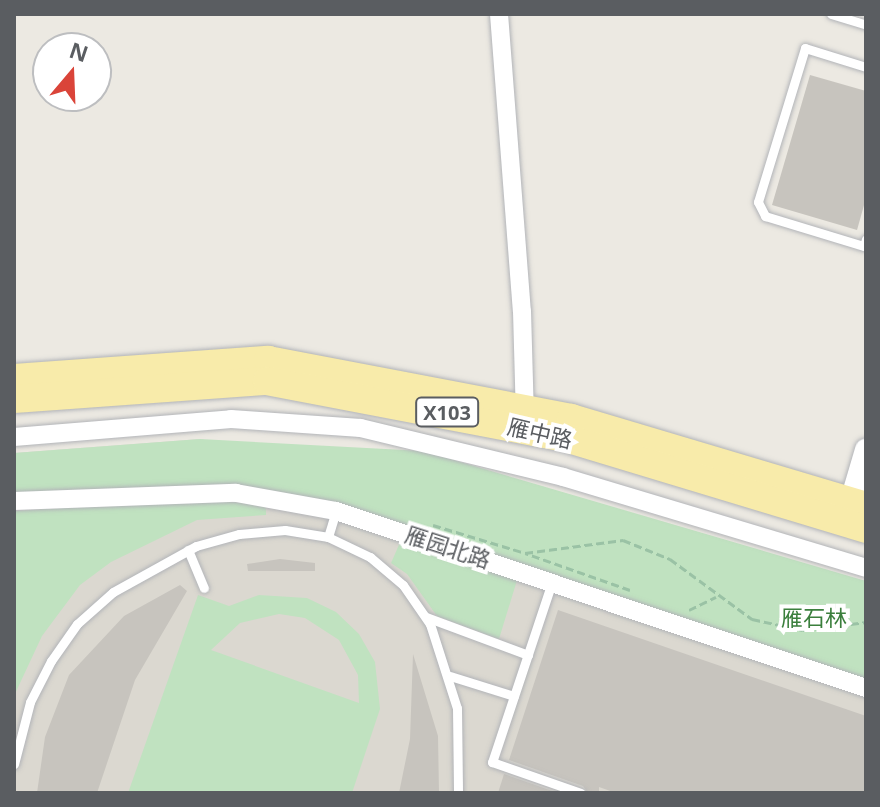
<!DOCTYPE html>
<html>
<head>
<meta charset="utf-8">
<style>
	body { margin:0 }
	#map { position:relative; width:880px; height:807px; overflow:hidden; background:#ece9e2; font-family:"Open Sans","Noto Sans SC",sans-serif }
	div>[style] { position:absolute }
	.education>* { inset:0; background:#dbd8d0 }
	.green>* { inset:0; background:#c0e2c0 }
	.building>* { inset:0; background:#c7c4be }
	.path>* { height:3px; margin-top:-1.5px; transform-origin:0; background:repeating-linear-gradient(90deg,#9ac2a5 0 8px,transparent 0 12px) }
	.roads { filter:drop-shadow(0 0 2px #b2b4b8) drop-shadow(0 0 2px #b2b4b8) }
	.service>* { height:9px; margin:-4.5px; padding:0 4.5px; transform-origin:4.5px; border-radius:4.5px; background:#fff }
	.minor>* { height:18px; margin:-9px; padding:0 9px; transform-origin:9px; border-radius:9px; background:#fff }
	.tertiary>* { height:22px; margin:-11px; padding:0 11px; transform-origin:11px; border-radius:11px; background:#fff }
	.primary>* { height:28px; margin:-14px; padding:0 14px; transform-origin:14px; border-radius:14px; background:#f8ebaa }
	span { translate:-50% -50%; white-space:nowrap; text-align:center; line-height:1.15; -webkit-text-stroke:8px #fff; paint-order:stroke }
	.shield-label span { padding:2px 6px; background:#fff; border:2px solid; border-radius:6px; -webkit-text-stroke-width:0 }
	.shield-label { font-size:20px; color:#5a5d61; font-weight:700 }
	.street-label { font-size:22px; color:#5a5d61 }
	.park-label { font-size:22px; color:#3b7f3d }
	.frame { position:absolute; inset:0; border:16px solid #5a5d61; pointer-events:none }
	.north { position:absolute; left:32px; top:32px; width:80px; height:80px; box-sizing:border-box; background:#fff; border:2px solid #bdbec0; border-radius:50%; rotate:19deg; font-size:22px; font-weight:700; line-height:32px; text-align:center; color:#5a5d61 }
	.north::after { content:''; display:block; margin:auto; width:28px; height:36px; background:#da4439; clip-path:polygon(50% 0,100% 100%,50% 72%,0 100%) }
</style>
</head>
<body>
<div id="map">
	<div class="education">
		<div style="clip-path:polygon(200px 439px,866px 581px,866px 793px,14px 793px,14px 453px)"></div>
	</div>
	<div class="green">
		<div style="clip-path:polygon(200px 439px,423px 451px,866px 581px,866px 688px,519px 571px,236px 493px,14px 501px,14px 453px)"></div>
		<div style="clip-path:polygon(190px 500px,266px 504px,266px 515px,197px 520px,111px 562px,80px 585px,42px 636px,14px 696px,14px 511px)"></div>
		<div style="clip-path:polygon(402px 538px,518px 577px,499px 639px,437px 616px,407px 574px,391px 563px)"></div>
		<div style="clip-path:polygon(evenodd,198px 595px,229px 606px,259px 595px,307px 598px,336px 612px,359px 634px,375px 662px,380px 709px,352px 793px,128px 793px,198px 595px,279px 614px,305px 618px,339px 640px,358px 675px,359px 703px,211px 650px,240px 623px,279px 614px)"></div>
	</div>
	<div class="building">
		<div style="clip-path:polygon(810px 75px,866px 91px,866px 198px,857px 230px,772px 205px)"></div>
		<div style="clip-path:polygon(280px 559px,315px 563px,315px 571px,248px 571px,247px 564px)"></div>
		<div style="clip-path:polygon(180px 585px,187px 591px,135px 680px,97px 793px,37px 793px,45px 737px,69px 675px,124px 616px)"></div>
		<div style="clip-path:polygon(558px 610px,866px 716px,866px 793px,616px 793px,599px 787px,599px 793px,588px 793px,583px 786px,509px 760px)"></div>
		<div style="clip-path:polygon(413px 654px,438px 736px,439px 793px,399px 793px,410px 739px)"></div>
		<div style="clip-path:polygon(504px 774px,558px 793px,498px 793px)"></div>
	</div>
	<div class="path">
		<div style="left:433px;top:525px;width:96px;rotate:16.9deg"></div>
		<div style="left:630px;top:590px;width:111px;rotate:-160.6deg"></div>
		<div style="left:525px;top:553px;width:99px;rotate:-7.6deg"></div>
		<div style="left:623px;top:540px;width:51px;rotate:22deg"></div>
		<div style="left:670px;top:559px;width:102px;rotate:36.2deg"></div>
		<div style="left:752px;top:619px;width:52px;rotate:12.2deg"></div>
		<div style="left:803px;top:630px;width:64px;rotate:-7.2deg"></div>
		<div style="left:689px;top:610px;width:30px;rotate:-26deg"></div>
	</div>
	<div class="roads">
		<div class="service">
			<div style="left:831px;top:14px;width:37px;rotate:17deg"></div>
			<div style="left:866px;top:67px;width:64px;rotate:-162.7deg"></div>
			<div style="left:805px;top:48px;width:161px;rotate:107deg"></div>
			<div style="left:758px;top:202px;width:16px;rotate:63deg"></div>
			<div style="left:765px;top:216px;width:103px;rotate:16.9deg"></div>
			<div style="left:864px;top:246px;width:7px;rotate:-74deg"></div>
			<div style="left:328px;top:537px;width:27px;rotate:-73deg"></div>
			<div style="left:188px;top:550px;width:41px;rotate:67.2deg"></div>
			<div style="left:552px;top:582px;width:190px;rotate:108.4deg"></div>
			<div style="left:492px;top:762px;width:94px;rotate:19.2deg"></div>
			<div style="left:426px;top:617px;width:109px;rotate:20.4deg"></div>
			<div style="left:450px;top:676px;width:67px;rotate:17.4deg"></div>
			<div style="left:14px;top:764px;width:64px;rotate:-75.5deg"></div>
			<div style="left:30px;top:702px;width:46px;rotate:-62.9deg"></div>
			<div style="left:51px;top:661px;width:45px;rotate:-54.9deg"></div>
			<div style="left:77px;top:624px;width:48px;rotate:-41.6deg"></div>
			<div style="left:113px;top:592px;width:95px;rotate:-29deg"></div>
			<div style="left:196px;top:546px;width:45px;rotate:-15.6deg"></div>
			<div style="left:239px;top:534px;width:46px;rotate:-5deg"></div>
			<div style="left:285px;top:530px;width:44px;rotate:9.2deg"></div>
			<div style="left:328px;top:537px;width:47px;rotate:25.5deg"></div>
			<div style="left:370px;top:557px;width:43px;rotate:40.3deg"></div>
			<div style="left:403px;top:585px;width:47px;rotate:55.3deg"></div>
			<div style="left:430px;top:624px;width:88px;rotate:72.2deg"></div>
			<div style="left:457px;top:708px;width:85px;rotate:89.3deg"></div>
		</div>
		<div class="minor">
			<div style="left:499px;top:14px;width:298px;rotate:85.6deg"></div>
			<div style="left:522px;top:311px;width:107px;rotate:88.4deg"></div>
			<div style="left:14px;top:437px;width:218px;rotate:-4.7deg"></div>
			<div style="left:231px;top:419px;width:130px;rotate:4deg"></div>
			<div style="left:361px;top:428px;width:208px;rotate:13.6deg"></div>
			<div style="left:563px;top:477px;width:316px;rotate:16.7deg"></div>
			<div style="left:14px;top:501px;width:222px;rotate:-2.1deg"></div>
			<div style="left:236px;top:493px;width:102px;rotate:10.2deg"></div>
			<div style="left:336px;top:511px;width:559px;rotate:18.47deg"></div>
		</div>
		<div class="tertiary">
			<div style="left:847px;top:514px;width:67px;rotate:-73.5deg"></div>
		</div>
		<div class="primary">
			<div style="left:14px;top:378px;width:255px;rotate:-4.1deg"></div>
			<div style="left:268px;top:360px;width:309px;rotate:10.8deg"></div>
			<div style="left:571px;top:418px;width:308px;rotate:16.6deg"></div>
			<div style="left:14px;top:399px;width:254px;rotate:-4.1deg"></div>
			<div style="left:267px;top:381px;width:303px;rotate:10.8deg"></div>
			<div style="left:565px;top:438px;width:314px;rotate:16.8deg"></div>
		</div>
	</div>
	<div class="shield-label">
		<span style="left:447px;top:412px">X103</span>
	</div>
	<div class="street-label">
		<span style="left:540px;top:433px;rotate:13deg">雁中路</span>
		<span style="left:448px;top:547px;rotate:18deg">雁园北路</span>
	</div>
	<div class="park-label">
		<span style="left:814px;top:618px">雁石林</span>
	</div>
	<div class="frame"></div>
	<div class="north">N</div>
</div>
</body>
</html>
